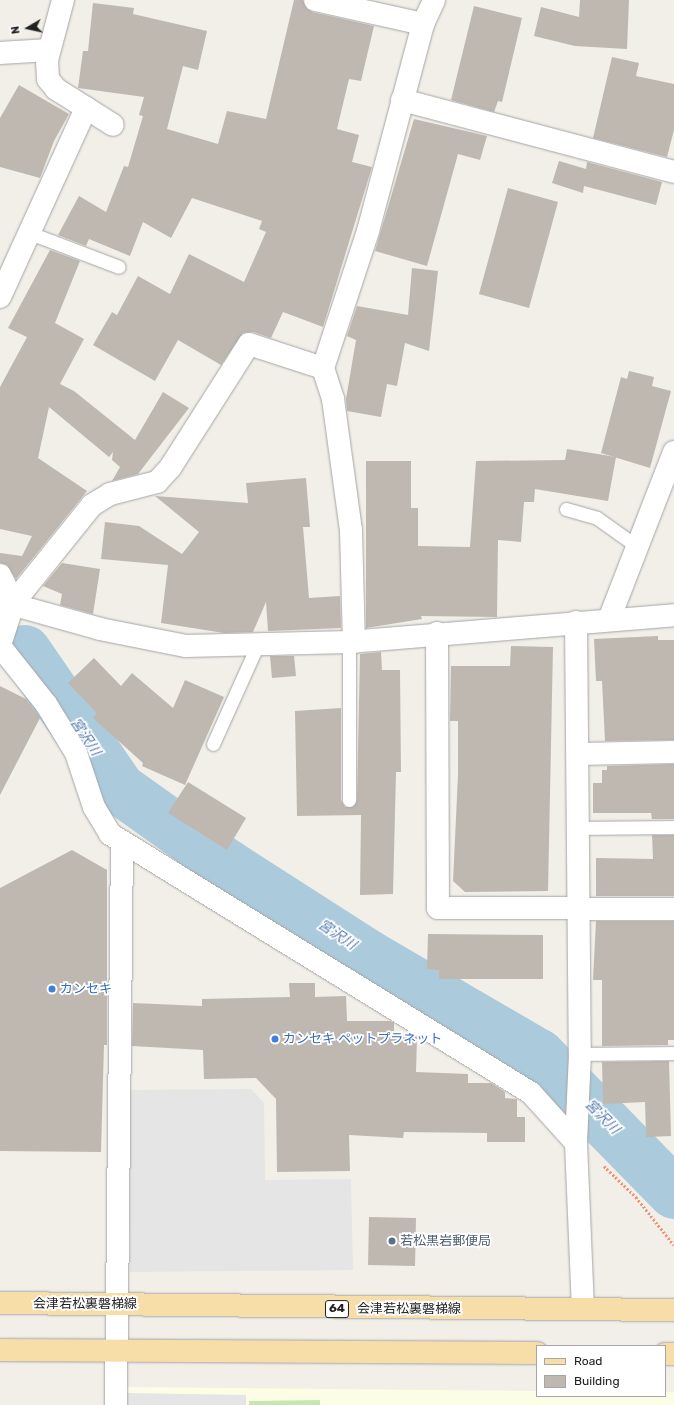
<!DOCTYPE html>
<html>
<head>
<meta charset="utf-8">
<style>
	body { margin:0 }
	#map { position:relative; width:674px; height:1405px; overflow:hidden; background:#f1efe8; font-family:Rubik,"Noto Sans JP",sans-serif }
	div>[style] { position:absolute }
	.education>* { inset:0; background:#fbfee4 }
	.grass>* { inset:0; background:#c6e7b1 }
	.parking>* { inset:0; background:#e5e5e5 }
	.river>* { height:52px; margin:-26px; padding:0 26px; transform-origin:26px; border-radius:26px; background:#abcbdc }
	.building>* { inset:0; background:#beb8b1 }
	.path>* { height:2.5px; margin-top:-1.25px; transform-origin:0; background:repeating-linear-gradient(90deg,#f39277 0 2px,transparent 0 4px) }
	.roads { filter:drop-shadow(0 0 1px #a5a5a5) drop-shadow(0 0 1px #a5a5a5) }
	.service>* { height:13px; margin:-6.5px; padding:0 6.5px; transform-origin:6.5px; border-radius:6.5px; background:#fff }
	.minor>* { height:22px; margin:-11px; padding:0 11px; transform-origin:11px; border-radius:11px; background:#fff }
	.primary>* { height:22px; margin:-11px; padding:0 11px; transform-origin:11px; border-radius:11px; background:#f7dda7 }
	.dots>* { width:11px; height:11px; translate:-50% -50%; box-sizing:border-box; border:2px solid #fff; border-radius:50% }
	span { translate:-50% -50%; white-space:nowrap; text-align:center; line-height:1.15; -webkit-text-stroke:3.5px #fff; paint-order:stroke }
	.shield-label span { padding:1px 3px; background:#fff; border:1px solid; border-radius:3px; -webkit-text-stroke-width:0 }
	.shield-label { font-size:12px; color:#212121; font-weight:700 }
	.shop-label { font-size:13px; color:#366cbe }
	.left { translate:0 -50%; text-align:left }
	.service-label { font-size:13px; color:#4e5e75 }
	.street-label { font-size:13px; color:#212121 }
	.water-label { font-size:14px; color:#5175ad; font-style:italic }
	.legend { position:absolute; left:536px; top:1345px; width:130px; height:52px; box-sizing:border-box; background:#fff; border:1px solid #a6a6a6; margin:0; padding:5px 7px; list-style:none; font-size:12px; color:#212121 }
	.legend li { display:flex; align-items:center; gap:8px; height:20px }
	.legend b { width:20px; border:1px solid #a6a6a6 }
	.north { position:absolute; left:8px; top:8px; width:40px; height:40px; -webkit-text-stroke:3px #fff; paint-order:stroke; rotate:261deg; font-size:11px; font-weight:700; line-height:16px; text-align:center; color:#212121 }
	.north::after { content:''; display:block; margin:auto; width:14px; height:18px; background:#212121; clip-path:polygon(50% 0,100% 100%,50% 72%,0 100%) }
</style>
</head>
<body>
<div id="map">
	<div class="education">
		<div style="clip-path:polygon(125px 1387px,537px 1391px,537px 1396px,665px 1396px,665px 1392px,674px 1392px,674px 1405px,124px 1405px)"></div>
	</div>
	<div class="grass">
		<div style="clip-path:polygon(320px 1400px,320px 1405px,249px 1405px,249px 1401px)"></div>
	</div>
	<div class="parking">
		<div style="clip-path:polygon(251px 1089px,264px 1103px,265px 1180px,351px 1179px,353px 1270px,130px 1272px,129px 1090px)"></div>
		<div style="clip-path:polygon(127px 1393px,246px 1395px,246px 1405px,127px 1405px)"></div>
	</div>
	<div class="river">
		<div style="left:25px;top:651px;width:168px;rotate:55.5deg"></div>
		<div style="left:120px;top:789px;width:131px;rotate:35.4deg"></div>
		<div style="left:227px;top:865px;width:166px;rotate:32.7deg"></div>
		<div style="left:367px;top:955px;width:199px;rotate:30.2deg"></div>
		<div style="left:539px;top:1055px;width:193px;rotate:45.6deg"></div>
	</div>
	<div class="building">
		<div style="clip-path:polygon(294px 0,303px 0,312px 12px,374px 26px,361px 81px,349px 79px,337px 129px,359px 135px,352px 162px,372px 167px,323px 327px,283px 312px,271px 338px,253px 332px,243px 333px,221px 365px,178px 340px,155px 381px,93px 345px,112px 312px,117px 315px,138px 276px,170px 294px,189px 254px,244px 282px,266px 232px,259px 229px,262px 221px,192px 198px,171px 238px,143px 222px,130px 256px,89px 239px,86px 246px,58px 235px,79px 196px,106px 212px,124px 166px,128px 167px,143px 116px,139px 115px,144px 97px,78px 88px,83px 51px,88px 51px,93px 3px,134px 8px,133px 14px,207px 31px,198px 70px,183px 66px,167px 129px,218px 144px,227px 111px,266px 119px)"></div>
		<div style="clip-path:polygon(580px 0,629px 0,627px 49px,575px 46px,534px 36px,541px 7px,579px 17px)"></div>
		<div style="clip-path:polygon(474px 6px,522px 18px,502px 102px,498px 101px,494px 112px,451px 100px)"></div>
		<div style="clip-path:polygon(612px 57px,639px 63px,636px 76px,674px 84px,674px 130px,667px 157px,593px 138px)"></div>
		<div style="clip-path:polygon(19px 85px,69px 114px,54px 141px,40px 178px,0 167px,0 118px)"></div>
		<div style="clip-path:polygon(414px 119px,487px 136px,480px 160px,458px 154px,427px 266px,375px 251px)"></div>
		<div style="clip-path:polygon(559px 161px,586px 169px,587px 162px,662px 182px,656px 205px,584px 186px,583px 193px,552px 183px)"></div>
		<div style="clip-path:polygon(508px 188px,558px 202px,529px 308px,479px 294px)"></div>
		<div style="clip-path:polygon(50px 250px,80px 261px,55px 323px,84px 339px,60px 384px,74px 391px,135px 440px,163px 392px,189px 408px,138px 474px,112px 481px,120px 467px,112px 460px,113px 452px,109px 457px,49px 407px,38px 458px,87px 491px,16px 579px,7px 565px,0 563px,0 553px,22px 556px,32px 536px,0 529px,0 387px,27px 337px,8px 328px)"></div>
		<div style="clip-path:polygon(412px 268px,438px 271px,429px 351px,405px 343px,397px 386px,387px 384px,381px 417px,347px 411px,346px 399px,356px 340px,347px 336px,357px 306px,408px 315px)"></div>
		<div style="clip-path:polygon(629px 371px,654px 377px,652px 386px,671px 391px,650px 468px,601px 453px,621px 377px,627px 379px)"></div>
		<div style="clip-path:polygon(567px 449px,616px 457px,608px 501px,535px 489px,534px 502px,524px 502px,521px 542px,498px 540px,497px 617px,421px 616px,422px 619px,366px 628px,366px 461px,411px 461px,411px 508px,418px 508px,418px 546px,470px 547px,476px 461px,565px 460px)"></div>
		<div style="clip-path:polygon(306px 478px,310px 527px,303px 527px,309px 598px,340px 596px,341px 628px,268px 631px,266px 602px,253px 632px,224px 633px,161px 623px,168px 565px,101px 559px,105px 522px,139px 526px,182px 554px,199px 532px,155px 496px,248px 503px,246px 483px)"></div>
		<div style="clip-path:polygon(62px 563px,100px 569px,93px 614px,60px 605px,62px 594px,43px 586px)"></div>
		<div style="clip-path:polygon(658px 636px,658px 640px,674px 640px,674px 740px,605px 741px,602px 681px,596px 681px,594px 639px)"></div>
		<div style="clip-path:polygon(511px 646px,553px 647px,548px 891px,465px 892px,453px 881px,458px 775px,458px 721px,450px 721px,451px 666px,510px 666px)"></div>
		<div style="clip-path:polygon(381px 652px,382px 670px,400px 670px,401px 772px,396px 772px,393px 894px,360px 895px,361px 815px,297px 816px,295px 711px,341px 708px,341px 800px,345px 807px,353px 807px,357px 800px,360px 654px)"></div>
		<div style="clip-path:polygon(270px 656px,294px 656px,296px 676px,272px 678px)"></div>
		<div style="clip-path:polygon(94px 658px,121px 686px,132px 673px,173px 708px,185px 680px,224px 697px,185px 785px,142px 766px,143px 763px,93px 718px,97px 713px,68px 683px)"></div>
		<div style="clip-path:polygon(0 686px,26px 699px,40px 718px,0 795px)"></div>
		<div style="clip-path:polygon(674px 764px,674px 819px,652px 819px,651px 813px,593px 813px,593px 783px,602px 783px,602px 770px,607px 770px,607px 766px)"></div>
		<div style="clip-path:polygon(188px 782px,246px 818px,227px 850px,168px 813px)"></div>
		<div style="clip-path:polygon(652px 835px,674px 835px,674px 896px,596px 896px,596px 858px,653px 859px)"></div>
		<div style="clip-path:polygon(72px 850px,107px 870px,107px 1045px,104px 1045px,101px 1152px,0 1151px,0 888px)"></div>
		<div style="clip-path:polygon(596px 921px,674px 921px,674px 1040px,668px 1040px,668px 1045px,602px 1046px,602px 980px,593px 980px)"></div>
		<div style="clip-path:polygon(428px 934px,543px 935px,543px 979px,439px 979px,439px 970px,427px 969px)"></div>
		<div style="clip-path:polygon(289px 983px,315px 983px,315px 997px,346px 996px,347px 1021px,390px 1021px,394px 1023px,394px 1034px,417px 1037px,416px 1072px,468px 1074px,468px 1083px,491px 1083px,505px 1092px,505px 1098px,517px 1099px,517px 1117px,525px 1117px,525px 1142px,487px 1142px,487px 1133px,404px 1132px,403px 1138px,349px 1135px,350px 1171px,277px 1172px,276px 1099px,256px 1078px,204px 1079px,203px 1050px,132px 1046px,133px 1003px,202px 1006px,202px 999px,290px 997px)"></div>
		<div style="clip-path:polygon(669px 1061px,671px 1136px,646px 1137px,645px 1102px,603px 1104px,602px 1062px)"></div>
		<div style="clip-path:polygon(369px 1217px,416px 1218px,415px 1266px,368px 1265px)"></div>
	</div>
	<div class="path">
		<div style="left:604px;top:1166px;width:45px;rotate:44.1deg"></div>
		<div style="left:636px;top:1197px;width:61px;rotate:51.6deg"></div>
	</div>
	<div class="roads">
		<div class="service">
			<div style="left:27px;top:232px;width:98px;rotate:20.8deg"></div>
			<div style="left:566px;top:509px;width:32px;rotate:16deg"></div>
			<div style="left:597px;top:518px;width:47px;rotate:35.4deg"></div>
			<div style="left:213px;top:744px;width:107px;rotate:-65.8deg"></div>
			<div style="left:349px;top:800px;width:158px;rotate:-90deg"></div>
			<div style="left:578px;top:828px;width:96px;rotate:-0.6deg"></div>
			<div style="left:580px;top:1054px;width:94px;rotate:-0.6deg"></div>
		</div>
		<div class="minor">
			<div style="left:63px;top:0;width:62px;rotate:104.9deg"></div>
			<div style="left:47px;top:60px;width:19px;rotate:87deg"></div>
			<div style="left:48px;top:79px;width:13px;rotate:51deg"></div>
			<div style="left:56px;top:89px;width:67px;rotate:32.3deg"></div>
			<div style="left:315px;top:0;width:111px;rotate:12.5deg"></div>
			<div style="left:0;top:53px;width:49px;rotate:-3.5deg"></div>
			<div style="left:402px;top:100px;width:281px;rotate:14.8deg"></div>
			<div style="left:0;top:297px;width:208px;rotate:-65.5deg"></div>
			<div style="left:323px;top:368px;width:144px;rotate:-71.8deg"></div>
			<div style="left:368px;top:231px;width:214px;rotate:-75.1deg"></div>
			<div style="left:423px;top:24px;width:26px;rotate:-65deg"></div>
			<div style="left:0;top:575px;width:30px;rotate:63deg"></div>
			<div style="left:0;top:601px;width:104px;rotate:15.6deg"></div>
			<div style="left:100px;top:629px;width:88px;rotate:11.2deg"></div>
			<div style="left:186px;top:646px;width:163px;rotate:-1.4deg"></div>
			<div style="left:349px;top:642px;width:326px;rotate:-4.7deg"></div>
			<div style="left:610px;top:617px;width:177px;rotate:-68.8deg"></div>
			<div style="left:576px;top:622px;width:432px;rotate:89.5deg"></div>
			<div style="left:580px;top:1054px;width:89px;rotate:92.6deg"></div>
			<div style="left:576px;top:1143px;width:166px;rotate:87.6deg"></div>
			<div style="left:437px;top:633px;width:275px;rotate:89.8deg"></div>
			<div style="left:438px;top:908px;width:236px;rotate:0.2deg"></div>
			<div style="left:0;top:645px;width:45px;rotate:-72deg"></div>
			<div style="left:14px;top:602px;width:124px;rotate:-51.2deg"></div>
			<div style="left:92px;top:505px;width:21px;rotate:-31deg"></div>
			<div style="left:110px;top:494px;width:49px;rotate:-14.3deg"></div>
			<div style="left:157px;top:482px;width:19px;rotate:-47deg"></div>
			<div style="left:170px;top:468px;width:147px;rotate:-57.5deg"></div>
			<div style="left:249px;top:344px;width:78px;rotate:18deg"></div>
			<div style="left:323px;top:368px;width:33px;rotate:72deg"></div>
			<div style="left:333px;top:399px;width:132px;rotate:82.2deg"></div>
			<div style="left:351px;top:530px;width:112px;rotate:88.5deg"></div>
			<div style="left:0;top:646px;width:74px;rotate:51.6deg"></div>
			<div style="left:46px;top:704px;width:57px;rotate:58.5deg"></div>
			<div style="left:76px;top:753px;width:57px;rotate:71.6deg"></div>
			<div style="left:94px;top:807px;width:31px;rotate:59deg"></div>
			<div style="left:110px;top:834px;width:494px;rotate:31.6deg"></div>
			<div style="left:531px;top:1093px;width:67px;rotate:48deg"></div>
			<div style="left:578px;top:754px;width:96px;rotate:-1.2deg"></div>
			<div style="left:116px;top:1405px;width:561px;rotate:-89.39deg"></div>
		</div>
		<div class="primary">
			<div style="left:0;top:1303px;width:674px;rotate:0.6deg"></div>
			<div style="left:0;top:1350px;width:537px;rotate:0.32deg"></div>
			<div style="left:665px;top:1354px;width:9px"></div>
		</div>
	</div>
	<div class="dots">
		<div style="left:52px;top:989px;background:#3f7fe0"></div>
		<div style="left:275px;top:1039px;background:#3f7fe0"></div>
		<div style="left:392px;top:1241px;background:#5c6f8a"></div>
	</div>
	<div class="shield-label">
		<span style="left:337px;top:1309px">64</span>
	</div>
	<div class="shop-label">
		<span class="left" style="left:60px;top:989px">カンセキ</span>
		<span class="left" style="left:283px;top:1039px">カンセキ ペットプラネット</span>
	</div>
	<div class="service-label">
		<span class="left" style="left:400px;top:1241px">若松黒岩郵便局</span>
	</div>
	<div class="street-label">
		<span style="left:85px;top:1304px">会津若松裏磐梯線</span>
		<span style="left:409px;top:1309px">会津若松裏磐梯線</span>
	</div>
	<div class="water-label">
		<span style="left:85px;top:737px;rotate:56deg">宮沢川</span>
		<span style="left:337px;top:935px;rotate:34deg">宮沢川</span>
		<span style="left:602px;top:1117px;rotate:45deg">宮沢川</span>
	</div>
	<ul class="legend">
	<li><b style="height:5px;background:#f7dda7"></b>Road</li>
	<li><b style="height:11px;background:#beb8b1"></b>Building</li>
	</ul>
	<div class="north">N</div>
</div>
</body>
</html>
